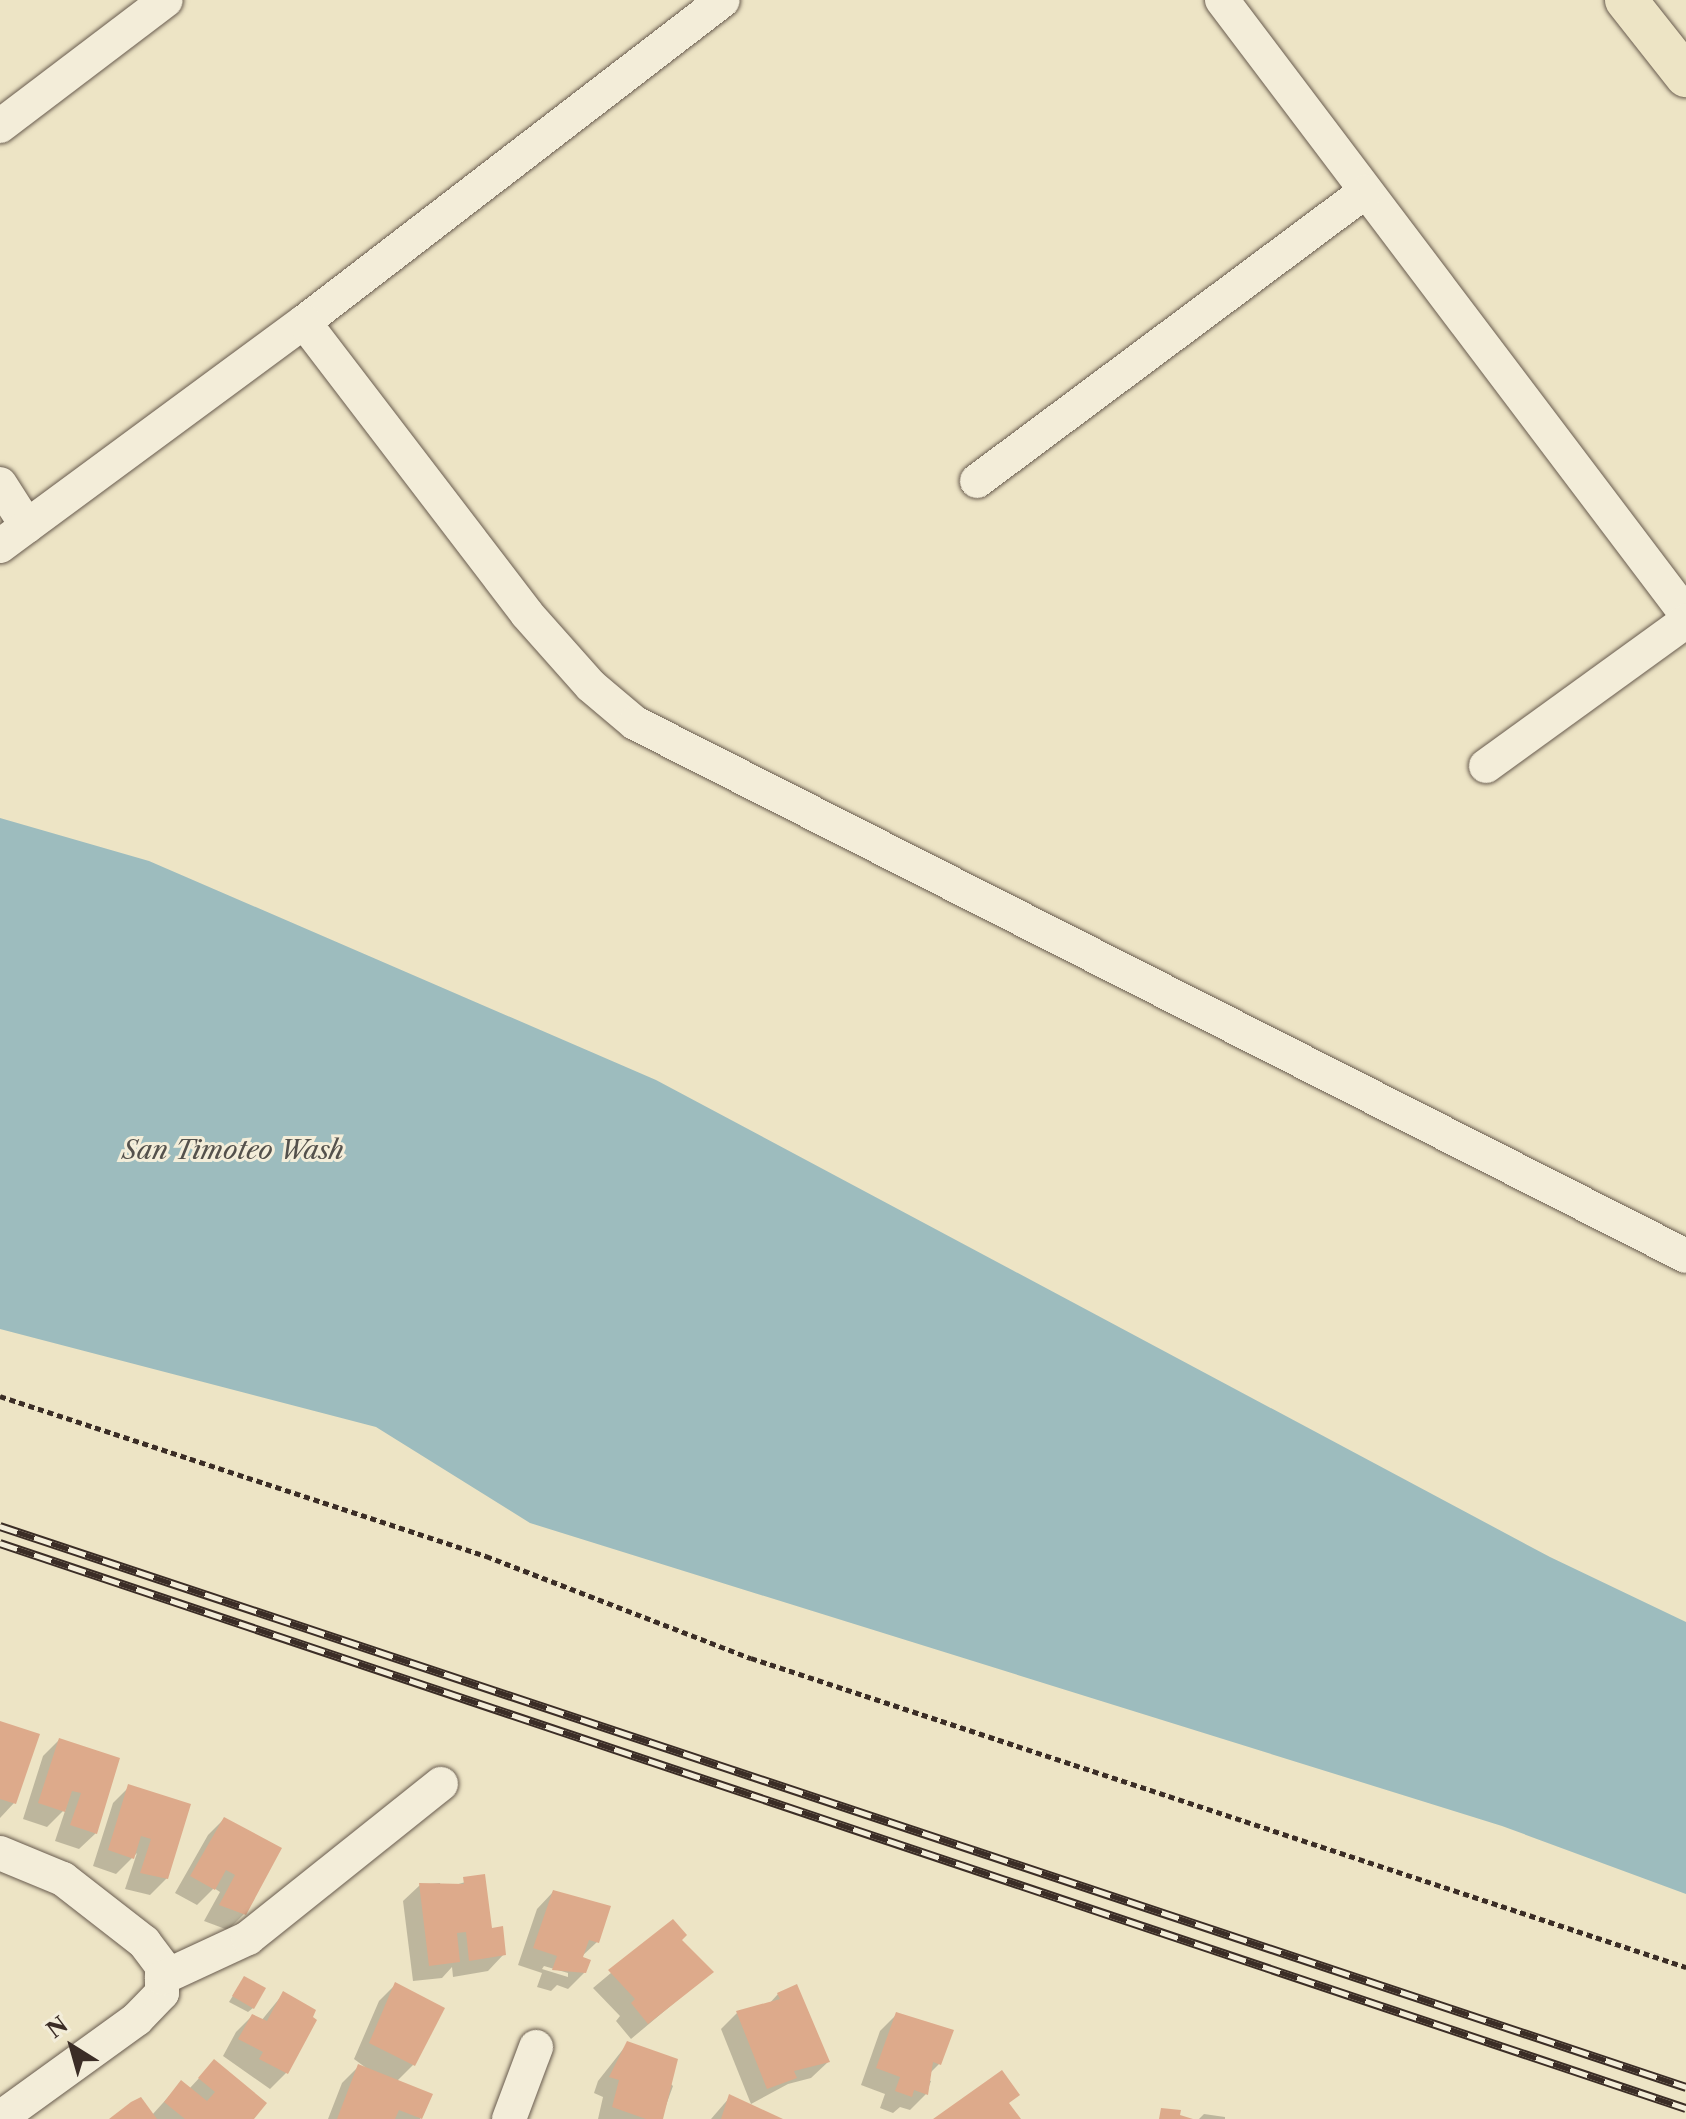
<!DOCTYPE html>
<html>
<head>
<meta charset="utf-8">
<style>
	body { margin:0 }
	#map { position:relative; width:1686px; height:2119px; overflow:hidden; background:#ede4c5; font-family:"Libre Caslon Text",serif }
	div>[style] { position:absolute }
	.water>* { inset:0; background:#9dbcbe }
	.shadow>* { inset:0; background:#0003 }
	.building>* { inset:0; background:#ddaa8b }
	.path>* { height:5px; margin-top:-2.5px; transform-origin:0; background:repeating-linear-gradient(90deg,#3b2d26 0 6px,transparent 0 10px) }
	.roads { filter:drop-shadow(0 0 2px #685b4e) drop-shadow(0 0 2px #685b4e) }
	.minor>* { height:34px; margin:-17px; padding:0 17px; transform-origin:17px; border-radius:17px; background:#f3edd9 }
	.major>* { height:42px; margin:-21px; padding:0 21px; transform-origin:21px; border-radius:21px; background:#ede4c5 }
	.rail>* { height:9px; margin-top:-4.5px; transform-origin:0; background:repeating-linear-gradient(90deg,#f3edd9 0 18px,#3b2d26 0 36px); box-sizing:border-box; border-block:2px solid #3b2d26 }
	span { translate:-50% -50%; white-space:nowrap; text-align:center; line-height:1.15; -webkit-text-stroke:6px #f3edd9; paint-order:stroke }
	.water-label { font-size:26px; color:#54514c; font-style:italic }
	.north { position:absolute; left:32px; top:2007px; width:80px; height:80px; -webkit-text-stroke:6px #f3edd9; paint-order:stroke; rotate:323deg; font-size:22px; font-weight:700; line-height:32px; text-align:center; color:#3b2d26 }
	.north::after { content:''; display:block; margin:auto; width:28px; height:36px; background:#3b2d26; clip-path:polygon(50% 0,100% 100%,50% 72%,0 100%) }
</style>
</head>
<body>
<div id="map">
	<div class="water">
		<div style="clip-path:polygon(0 818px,149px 861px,656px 1080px,1550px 1557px,1686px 1622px,1686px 1894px,1502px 1826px,530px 1523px,376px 1427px,0 1329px)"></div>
	</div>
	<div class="shadow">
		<div style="clip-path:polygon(0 1723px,14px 1803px,0 1818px)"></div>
		<div style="clip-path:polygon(59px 1740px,118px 1759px,96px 1833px,79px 1849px,55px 1841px,66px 1808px,47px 1827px,23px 1819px,43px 1756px)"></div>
		<div style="clip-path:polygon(129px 1787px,188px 1806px,167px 1878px,150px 1895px,125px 1889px,137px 1853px,116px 1874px,93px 1866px,113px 1803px)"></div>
		<div style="clip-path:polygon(224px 1819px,244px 1914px,228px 1930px,204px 1921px,220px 1892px,214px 1888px,197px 1905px,175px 1893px,208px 1835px)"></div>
		<div style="clip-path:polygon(483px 1877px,490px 1930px,504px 1954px,488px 1971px,453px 1977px,452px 1967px,442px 1978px,413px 1981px,403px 1901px,420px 1885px,440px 1883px,441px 1889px)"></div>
		<div style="clip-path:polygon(evenodd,553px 1892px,597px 1942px,580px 1958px,585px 1972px,568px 1989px,557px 1985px,551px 1991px,537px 1987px,542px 1973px,518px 1965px,537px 1909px,553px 1892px,544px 1966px,568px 1973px,568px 1977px,542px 1969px,544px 1966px)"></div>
		<div style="clip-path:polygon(673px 1921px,679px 1940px,711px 1972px,631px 2039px,616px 2021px,620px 2016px,593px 1988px)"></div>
		<div style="clip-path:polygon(244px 1978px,253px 2008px,248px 2012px,229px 2002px)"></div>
		<div style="clip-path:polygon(395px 1985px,413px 2065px,397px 2081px,430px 2095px,420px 2119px,328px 2119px,342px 2083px,359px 2066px,369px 2070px,354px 2059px,379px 2001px)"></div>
		<div style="clip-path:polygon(283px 1994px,286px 2073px,270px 2089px,223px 2056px,236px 2032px,252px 2016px,261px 2021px)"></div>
		<div style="clip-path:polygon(778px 1994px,828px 2062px,811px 2078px,788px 2084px,751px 2104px,721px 2029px,737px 2013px,768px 2005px)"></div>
		<div style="clip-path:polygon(897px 2014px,939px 2064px,924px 2079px,931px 2081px,926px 2094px,910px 2110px,900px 2107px,893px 2113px,880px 2108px,885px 2094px,861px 2085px,880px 2031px)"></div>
		<div style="clip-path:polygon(628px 2043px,673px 2086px,661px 2119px,598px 2119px,603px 2097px,594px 2093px,598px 2081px)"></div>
		<div style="clip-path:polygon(214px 2062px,250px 2119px,112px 2119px,152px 2115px,181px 2083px,189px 2089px)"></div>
		<div style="clip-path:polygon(730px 2097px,777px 2119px,711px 2119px)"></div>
		<div style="clip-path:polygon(1204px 2114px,1225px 2117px,1225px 2119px,1199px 2119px)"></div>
	</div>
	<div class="building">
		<div style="clip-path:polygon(0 1721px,40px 1734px,16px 1804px,0 1799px)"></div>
		<div style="clip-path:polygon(59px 1738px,120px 1758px,97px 1834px,70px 1825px,81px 1793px,72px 1791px,65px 1812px,38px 1803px)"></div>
		<div style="clip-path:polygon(128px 1784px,191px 1804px,168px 1879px,140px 1873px,151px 1839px,141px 1836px,134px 1859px,108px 1850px)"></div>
		<div style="clip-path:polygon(224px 1817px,282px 1848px,246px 1915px,219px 1905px,235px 1875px,226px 1870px,215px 1890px,190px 1876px)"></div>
		<div style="clip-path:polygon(485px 1874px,492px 1928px,503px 1926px,506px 1955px,469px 1961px,466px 1932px,457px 1933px,460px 1962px,429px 1966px,419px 1883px,464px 1884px,463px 1877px)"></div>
		<div style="clip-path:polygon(553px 1890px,611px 1906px,599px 1943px,589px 1940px,583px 1957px,591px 1960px,586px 1973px,552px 1970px,557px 1956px,533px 1948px)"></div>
		<div style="clip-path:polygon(673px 1919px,687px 1935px,682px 1940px,714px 1972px,648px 2024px,631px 2003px,635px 1999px,608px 1970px)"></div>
		<div style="clip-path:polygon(244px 1976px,266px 1988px,254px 2009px,232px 1996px)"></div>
		<div style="clip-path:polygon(395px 1982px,445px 2008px,415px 2066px,369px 2043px)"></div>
		<div style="clip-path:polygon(797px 1984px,830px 2062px,794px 2071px,797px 2078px,767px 2089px,736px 2011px,780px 1999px,777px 1993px)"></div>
		<div style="clip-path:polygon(283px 1991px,316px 2010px,313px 2017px,317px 2020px,288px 2074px,259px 2059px,263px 2052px,238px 2039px,252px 2014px,267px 2021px)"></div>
		<div style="clip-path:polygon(896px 2012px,954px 2030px,941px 2065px,933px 2062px,928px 2095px,914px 2090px,912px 2097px,895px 2091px,900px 2077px,876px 2068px)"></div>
		<div style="clip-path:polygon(627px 2041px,678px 2059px,663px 2119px,646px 2119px,612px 2107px,619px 2080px,609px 2077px)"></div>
		<div style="clip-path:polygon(214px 2059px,267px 2103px,254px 2119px,185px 2119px,164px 2102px,181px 2080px,207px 2101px,215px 2092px,198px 2078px)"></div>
		<div style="clip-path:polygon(358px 2064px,433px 2094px,422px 2119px,399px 2110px,395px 2119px,337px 2119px)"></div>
		<div style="clip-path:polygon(1002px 2070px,1020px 2095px,1009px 2103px,1021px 2119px,933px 2119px)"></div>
		<div style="clip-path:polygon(729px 2094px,783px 2119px,721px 2119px)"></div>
		<div style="clip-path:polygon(141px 2097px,157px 2119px,109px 2119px,131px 2102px)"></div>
		<div style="clip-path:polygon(1161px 2108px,1181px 2110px,1180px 2115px,1193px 2119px,1159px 2119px)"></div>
	</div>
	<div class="path">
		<div style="left:0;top:1396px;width:512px;rotate:18.22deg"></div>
		<div style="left:486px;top:1556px;width:284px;rotate:21.1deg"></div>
		<div style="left:751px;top:1658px;width:985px;rotate:18.29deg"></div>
	</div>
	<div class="roads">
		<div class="minor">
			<div style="left:1222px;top:0;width:770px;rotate:52.92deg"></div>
			<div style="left:0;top:126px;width:208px;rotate:-37.2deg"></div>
			<div style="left:304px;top:322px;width:528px;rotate:-37.54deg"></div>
			<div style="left:977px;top:481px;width:484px;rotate:-36.7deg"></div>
			<div style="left:0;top:484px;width:50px;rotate:57.3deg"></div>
			<div style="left:0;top:546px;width:378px;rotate:-36.4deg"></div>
			<div style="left:304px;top:322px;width:367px;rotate:52.6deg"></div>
			<div style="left:527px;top:614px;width:96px;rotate:48.4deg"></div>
			<div style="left:591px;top:686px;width:57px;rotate:40.1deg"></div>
			<div style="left:635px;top:723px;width:1178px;rotate:26.89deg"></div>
			<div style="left:1486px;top:766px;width:247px;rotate:-35.9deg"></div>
			<div style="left:0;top:1853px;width:68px;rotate:22.4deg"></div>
			<div style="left:63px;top:1879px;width:103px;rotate:37.9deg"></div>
			<div style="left:144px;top:1942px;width:30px;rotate:53deg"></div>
			<div style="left:162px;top:1966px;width:27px;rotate:90deg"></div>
			<div style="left:162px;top:1993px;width:36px;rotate:134deg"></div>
			<div style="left:137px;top:2019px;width:169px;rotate:144.1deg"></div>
			<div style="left:162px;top:1978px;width:95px;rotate:-24.9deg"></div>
			<div style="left:248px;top:1938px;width:247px;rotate:-38.6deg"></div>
			<div style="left:509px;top:2119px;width:77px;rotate:-69.4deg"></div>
		</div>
		<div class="major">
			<div style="left:1626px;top:0;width:97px;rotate:51.7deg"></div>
		</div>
	</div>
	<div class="rail">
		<div style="left:0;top:1526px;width:1777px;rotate:18.4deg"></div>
		<div style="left:0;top:1543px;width:1778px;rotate:18.53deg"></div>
	</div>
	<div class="water-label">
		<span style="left:233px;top:1151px">San Timoteo Wash</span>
	</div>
	<div class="north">N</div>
</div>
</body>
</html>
